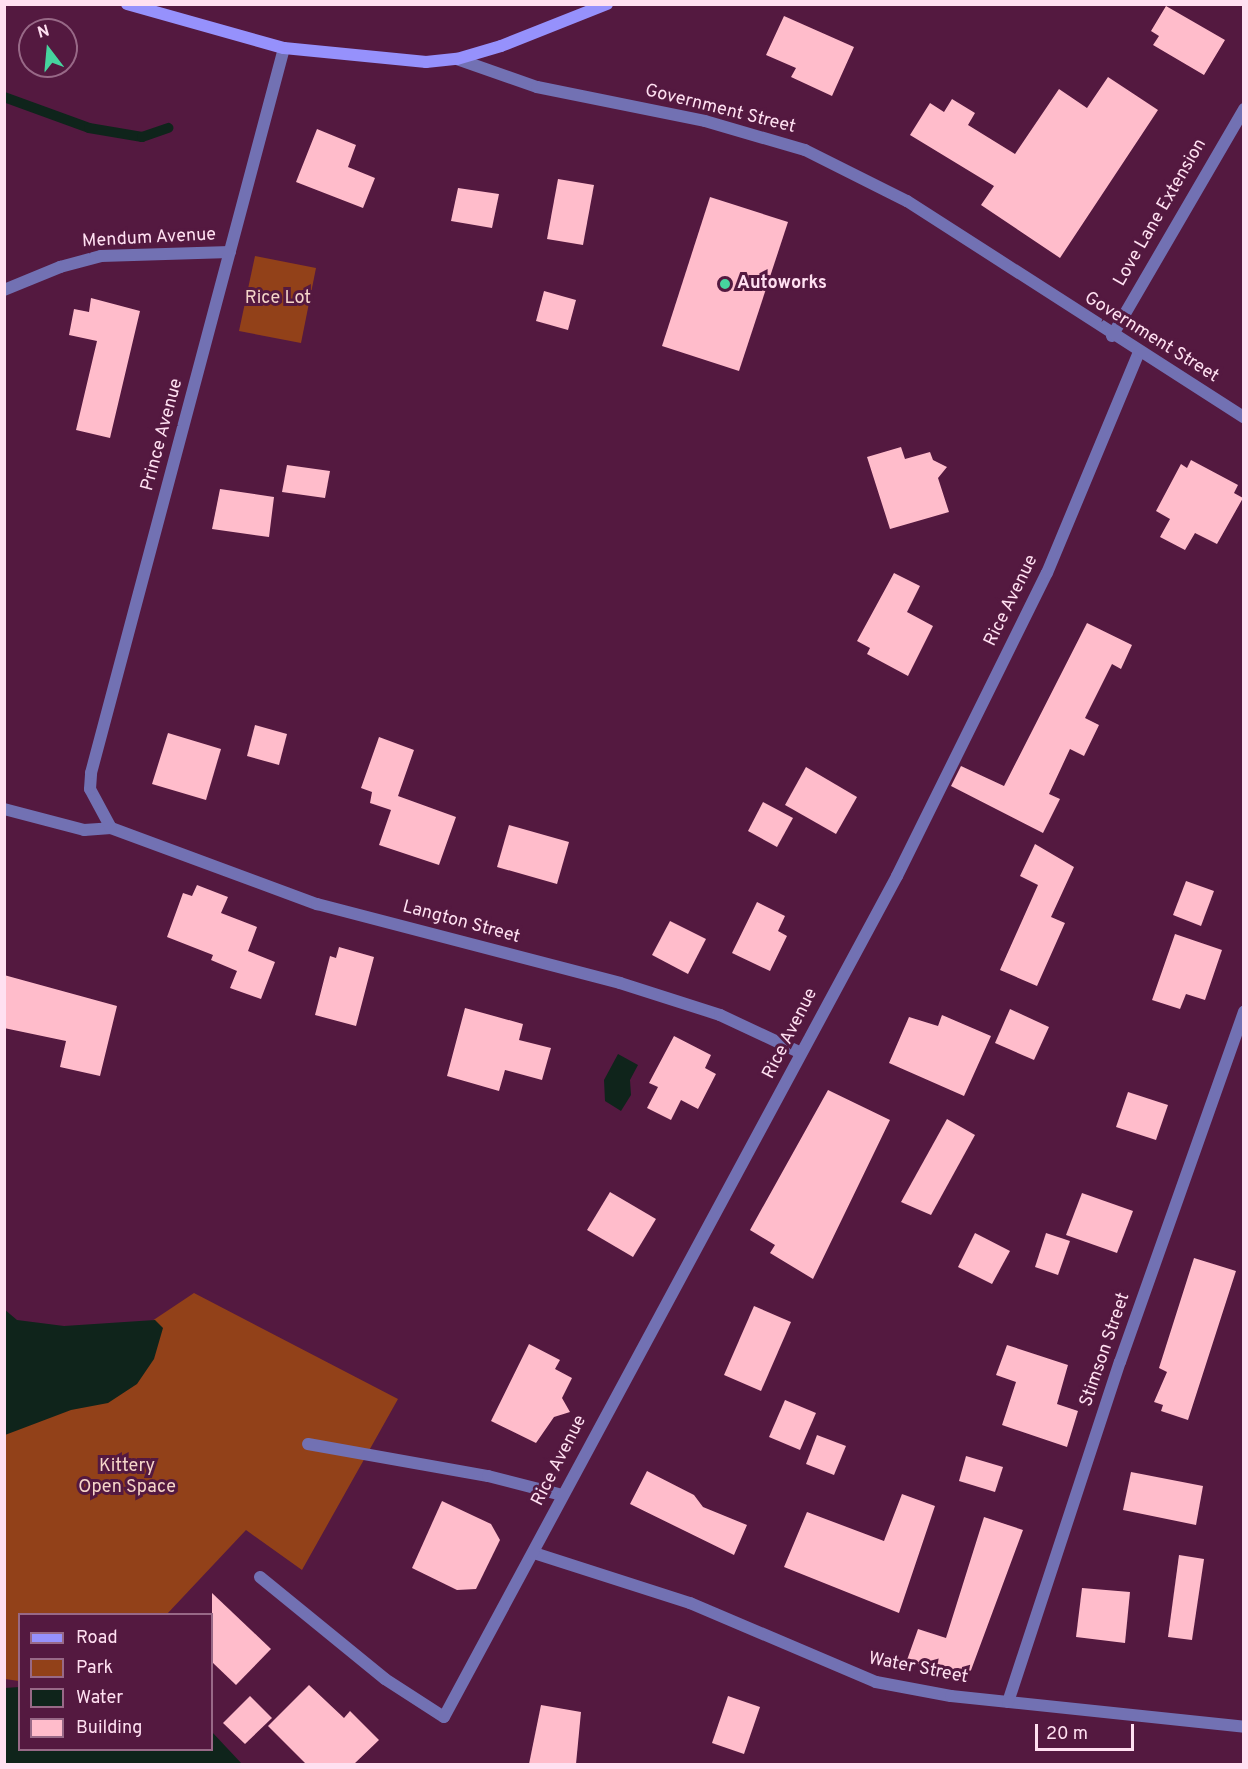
<!DOCTYPE html>
<html>
<head>
<meta charset="utf-8">
<style>
	body { margin:0 }
	#map { position:relative; width:1248px; height:1769px; overflow:hidden; background:#541940; font-family:Overpass,sans-serif }
	div>[style] { position:absolute }
	.green>* { inset:0; background:#924119 }
	.water>* { inset:0; background:#0f241b }
	.stream>* { height:10px; margin:-5px; padding:0 5px; transform-origin:5px; border-radius:5px; background:#0f241b }
	.building>* { inset:0; background:#ffbccb }
	.service>* { height:12px; margin:-6px; padding:0 6px; transform-origin:6px; border-radius:6px; background:#7271b3 }
	.minor>* { height:12px; margin:-6px; padding:0 6px; transform-origin:6px; border-radius:6px; background:#7271b3 }
	.tertiary>* { height:12px; margin:-6px; padding:0 6px; transform-origin:6px; border-radius:6px; background:#7271b3 }
	.secondary>* { height:12px; margin:-6px; padding:0 6px; transform-origin:6px; border-radius:6px; background:#9691fc }
	.dots>* { width:16px; height:16px; translate:-50% -50%; box-sizing:border-box; border:3px solid #541940; border-radius:50% }
	span { translate:-50% -50%; white-space:nowrap; text-align:center; line-height:1.15; -webkit-text-stroke:6px #541940; paint-order:stroke }
	.street-label { font-size:18px; color:#ffe0f1 }
	.poi-label { font-size:18px; color:#ffe0f1; font-weight:700 }
	.left { translate:0 -50%; text-align:left }
	.park-label { font-size:18px; color:#f5d6c9 }
	.frame { position:absolute; inset:0; border:6px solid #ffe0f1; pointer-events:none }
	.legend { position:absolute; left:18px; top:1613px; width:195px; height:138px; box-sizing:border-box; background:#541940; border:2px solid #986987; margin:0; padding:8px 10px; list-style:none; font-size:18px; color:#ffe0f1 }
	.legend li { display:flex; align-items:center; gap:12px; height:30px }
	.legend b { width:30px; border:2px solid #986987 }
	.north { position:absolute; left:18px; top:18px; width:60px; height:60px; box-sizing:border-box; background:#541940; border:2px solid #986987; border-radius:50%; rotate:344deg; font-size:16px; font-weight:700; line-height:24px; text-align:center; color:#ffe0f1 }
	.north::after { content:''; display:block; margin:auto; width:21px; height:27px; background:#46d49e; clip-path:polygon(50% 0,100% 100%,50% 72%,0 100%) }
	.scale { position:absolute; left:1035px; top:1724px; width:99px; height:27px; box-sizing:border-box; border:3px solid #ffe0f1; border-top:0; padding-left:8px; font-size:18px; line-height:21px; white-space:nowrap; color:#ffe0f1; -webkit-text-stroke:4px #541940; paint-order:stroke }
</style>
</head>
<body>
<div id="map">
	<div class="green">
		<div style="clip-path:polygon(255px 256px,316px 268px,301px 343px,239px 331px)"></div>
		<div style="clip-path:polygon(194px 1293px,398px 1399px,302px 1570px,246px 1530px,167px 1614px,20px 1614px,19px 1681px,5px 1679px,5px 1405px,110px 1349px)"></div>
	</div>
	<div class="water">
		<div style="clip-path:polygon(618px 1054px,638px 1065px,630px 1080px,631px 1095px,621px 1111px,605px 1101px,604px 1080px)"></div>
		<div style="clip-path:polygon(4px 1309px,17px 1320px,64px 1326px,155px 1320px,163px 1328px,154px 1359px,137px 1384px,108px 1403px,71px 1410px,5px 1435px)"></div>
		<div style="clip-path:polygon(19px 1687px,20px 1750px,212px 1750px,212px 1732px,242px 1764px,5px 1764px,5px 1688px)"></div>
	</div>
	<div class="stream">
		<div style="left:4px;top:97px;width:90px;rotate:20deg"></div>
		<div style="left:89px;top:128px;width:54px;rotate:9.6deg"></div>
		<div style="left:142px;top:137px;width:28px;rotate:-19deg"></div>
	</div>
	<div class="building">
		<div style="clip-path:polygon(1166px 6px,1225px 40px,1204px 75px,1153px 45px,1159px 36px,1151px 31px)"></div>
		<div style="clip-path:polygon(784px 16px,854px 47px,832px 96px,791px 77px,796px 68px,766px 55px)"></div>
		<div style="clip-path:polygon(1108px 77px,1158px 110px,1060px 258px,981px 205px,994px 186px,910px 135px,930px 103px,944px 112px,952px 99px,975px 113px,968px 125px,1015px 154px,1059px 89px,1087px 108px)"></div>
		<div style="clip-path:polygon(317px 129px,356px 145px,348px 167px,375px 178px,363px 208px,296px 182px)"></div>
		<div style="clip-path:polygon(558px 179px,594px 185px,583px 245px,547px 239px)"></div>
		<div style="clip-path:polygon(458px 188px,499px 194px,492px 228px,451px 221px)"></div>
		<div style="clip-path:polygon(710px 197px,788px 222px,739px 371px,662px 346px)"></div>
		<div style="clip-path:polygon(544px 291px,576px 300px,568px 330px,536px 321px)"></div>
		<div style="clip-path:polygon(91px 298px,140px 311px,110px 438px,76px 430px,97px 341px,69px 335px,74px 309px,89px 312px)"></div>
		<div style="clip-path:polygon(901px 447px,905px 459px,930px 452px,933px 460px,947px 467px,938px 478px,949px 512px,890px 529px,867px 457px)"></div>
		<div style="clip-path:polygon(1191px 460px,1238px 485px,1234px 493px,1243px 498px,1217px 544px,1195px 533px,1185px 550px,1160px 537px,1170px 519px,1156px 511px,1181px 464px,1187px 468px)"></div>
		<div style="clip-path:polygon(287px 465px,330px 471px,325px 498px,282px 492px)"></div>
		<div style="clip-path:polygon(220px 489px,274px 497px,269px 537px,212px 529px)"></div>
		<div style="clip-path:polygon(894px 573px,920px 586px,907px 612px,933px 626px,908px 676px,867px 654px,870px 648px,857px 641px)"></div>
		<div style="clip-path:polygon(1087px 623px,1132px 645px,1121px 669px,1112px 664px,1085px 718px,1099px 725px,1084px 756px,1070px 749px,1049px 794px,1060px 799px,1043px 833px,951px 786px,961px 766px,1004px 786px)"></div>
		<div style="clip-path:polygon(255px 725px,287px 734px,279px 765px,247px 756px)"></div>
		<div style="clip-path:polygon(168px 733px,221px 749px,206px 800px,152px 784px)"></div>
		<div style="clip-path:polygon(379px 737px,414px 750px,398px 796px,456px 817px,439px 865px,379px 845px,391px 810px,370px 803px,372px 792px,361px 788px)"></div>
		<div style="clip-path:polygon(806px 767px,857px 797px,836px 834px,785px 805px)"></div>
		<div style="clip-path:polygon(763px 802px,793px 818px,777px 847px,748px 831px)"></div>
		<div style="clip-path:polygon(509px 825px,569px 842px,557px 884px,497px 867px)"></div>
		<div style="clip-path:polygon(1035px 844px,1074px 867px,1051px 917px,1065px 923px,1037px 986px,1000px 970px,1038px 885px,1020px 876px)"></div>
		<div style="clip-path:polygon(1186px 881px,1214px 891px,1201px 926px,1173px 915px)"></div>
		<div style="clip-path:polygon(197px 885px,228px 897px,221px 913px,257px 927px,248px 951px,275px 962px,261px 999px,230px 988px,237px 971px,211px 960px,213px 955px,167px 937px,183px 893px,192px 896px)"></div>
		<div style="clip-path:polygon(757px 902px,785px 916px,778px 931px,787px 936px,770px 971px,732px 953px)"></div>
		<div style="clip-path:polygon(670px 921px,706px 939px,688px 974px,652px 955px)"></div>
		<div style="clip-path:polygon(1175px 934px,1222px 950px,1205px 1000px,1186px 994px,1180px 1009px,1152px 1000px)"></div>
		<div style="clip-path:polygon(339px 947px,374px 957px,356px 1026px,315px 1015px,330px 956px,336px 958px)"></div>
		<div style="clip-path:polygon(4px 975px,117px 1006px,100px 1076px,60px 1067px,66px 1041px,4px 1028px)"></div>
		<div style="clip-path:polygon(465px 1008px,523px 1024px,519px 1040px,551px 1048px,542px 1080px,505px 1070px,499px 1091px,447px 1076px)"></div>
		<div style="clip-path:polygon(1010px 1009px,1049px 1027px,1034px 1060px,995px 1043px)"></div>
		<div style="clip-path:polygon(942px 1015px,991px 1036px,964px 1096px,889px 1063px,909px 1017px,938px 1026px)"></div>
		<div style="clip-path:polygon(674px 1036px,711px 1055px,705px 1068px,716px 1074px,698px 1109px,681px 1100px,671px 1120px,647px 1108px,658px 1087px,649px 1083px)"></div>
		<div style="clip-path:polygon(828px 1090px,890px 1120px,813px 1279px,770px 1253px,775px 1245px,750px 1230px)"></div>
		<div style="clip-path:polygon(1128px 1092px,1168px 1105px,1156px 1140px,1116px 1127px)"></div>
		<div style="clip-path:polygon(947px 1119px,975px 1135px,931px 1215px,901px 1202px)"></div>
		<div style="clip-path:polygon(610px 1192px,656px 1219px,633px 1257px,587px 1230px)"></div>
		<div style="clip-path:polygon(1082px 1193px,1133px 1211px,1117px 1253px,1066px 1235px)"></div>
		<div style="clip-path:polygon(975px 1233px,1010px 1251px,992px 1284px,958px 1267px)"></div>
		<div style="clip-path:polygon(1046px 1233px,1070px 1241px,1058px 1275px,1035px 1267px)"></div>
		<div style="clip-path:polygon(1194px 1258px,1236px 1271px,1188px 1420px,1161px 1411px,1163px 1405px,1154px 1402px,1167px 1372px,1159px 1368px)"></div>
		<div style="clip-path:polygon(754px 1306px,791px 1322px,761px 1391px,724px 1375px)"></div>
		<div style="clip-path:polygon(529px 1344px,560px 1360px,555px 1369px,572px 1378px,562px 1398px,570px 1412px,554px 1417px,536px 1443px,491px 1421px)"></div>
		<div style="clip-path:polygon(1007px 1345px,1068px 1365px,1057px 1404px,1078px 1411px,1067px 1447px,1002px 1425px,1016px 1382px,996px 1375px)"></div>
		<div style="clip-path:polygon(785px 1400px,816px 1413px,800px 1450px,769px 1437px)"></div>
		<div style="clip-path:polygon(817px 1435px,846px 1446px,834px 1475px,806px 1464px)"></div>
		<div style="clip-path:polygon(966px 1456px,1003px 1467px,995px 1492px,959px 1481px)"></div>
		<div style="clip-path:polygon(647px 1471px,694px 1495px,703px 1507px,747px 1525px,734px 1555px,630px 1504px)"></div>
		<div style="clip-path:polygon(1131px 1472px,1203px 1486px,1196px 1525px,1123px 1510px)"></div>
		<div style="clip-path:polygon(902px 1494px,935px 1506px,899px 1613px,784px 1567px,807px 1512px,884px 1541px)"></div>
		<div style="clip-path:polygon(442px 1501px,491px 1524px,500px 1540px,476px 1589px,457px 1590px,412px 1568px)"></div>
		<div style="clip-path:polygon(984px 1517px,1023px 1530px,967px 1681px,907px 1660px,918px 1629px,946px 1638px)"></div>
		<div style="clip-path:polygon(1179px 1555px,1204px 1559px,1192px 1640px,1168px 1637px)"></div>
		<div style="clip-path:polygon(1082px 1588px,1130px 1592px,1125px 1643px,1076px 1637px)"></div>
		<div style="clip-path:polygon(212px 1593px,271px 1649px,236px 1685px,212px 1662px)"></div>
		<div style="clip-path:polygon(309px 1685px,344px 1718px,350px 1711px,379px 1740px,354px 1764px,306px 1764px,268px 1726px)"></div>
		<div style="clip-path:polygon(250px 1696px,272px 1718px,245px 1744px,223px 1723px)"></div>
		<div style="clip-path:polygon(728px 1696px,760px 1707px,744px 1754px,712px 1743px)"></div>
		<div style="clip-path:polygon(541px 1705px,581px 1712px,576px 1764px,529px 1764px)"></div>
	</div>
	<div class="service">
		<div style="left:308px;top:1444px;width:183px;rotate:10.1deg"></div>
		<div style="left:488px;top:1476px;width:76px;rotate:14.4deg"></div>
		<div style="left:260px;top:1577px;width:161px;rotate:39.2deg"></div>
		<div style="left:385px;top:1679px;width:70px;rotate:32.8deg"></div>
	</div>
	<div class="minor">
		<div style="left:4px;top:290px;width:61px;rotate:-22.3deg"></div>
		<div style="left:60px;top:267px;width:42px;rotate:-15deg"></div>
		<div style="left:101px;top:256px;width:129px;rotate:-1.8deg"></div>
		<div style="left:1112px;top:336px;width:263px;rotate:-59.8deg"></div>
		<div style="left:4px;top:809px;width:83px;rotate:14.7deg"></div>
		<div style="left:84px;top:830px;width:27px;rotate:-4deg"></div>
		<div style="left:111px;top:828px;width:220px;rotate:20.3deg"></div>
		<div style="left:317px;top:904px;width:313px;rotate:14.6deg"></div>
		<div style="left:620px;top:983px;width:105px;rotate:17.7deg"></div>
		<div style="left:720px;top:1015px;width:89px;rotate:25.1deg"></div>
		<div style="left:111px;top:828px;width:44px;rotate:-118.3deg"></div>
		<div style="left:90px;top:789px;width:16px;rotate:-86deg"></div>
		<div style="left:91px;top:773px;width:750px;rotate:-75.09deg"></div>
		<div style="left:534px;top:1553px;width:164px;rotate:17.8deg"></div>
		<div style="left:690px;top:1603px;width:202px;rotate:23deg"></div>
		<div style="left:876px;top:1682px;width:76px;rotate:10.6deg"></div>
		<div style="left:951px;top:1696px;width:295px;rotate:6deg"></div>
		<div style="left:1008px;top:1702px;width:358px;rotate:-71.8deg"></div>
		<div style="left:1120px;top:1362px;width:372px;rotate:-70.5deg"></div>
		<div style="left:444px;top:1717px;width:955px;rotate:-61.69deg"></div>
		<div style="left:897px;top:876px;width:338px;rotate:-63.7deg"></div>
		<div style="left:1047px;top:573px;width:239px;rotate:-67.4deg"></div>
	</div>
	<div class="tertiary">
		<div style="left:457px;top:59px;width:85px;rotate:19.3deg"></div>
		<div style="left:537px;top:87px;width:171px;rotate:11.4deg"></div>
		<div style="left:705px;top:121px;width:104px;rotate:16.2deg"></div>
		<div style="left:805px;top:150px;width:114px;rotate:26.6deg"></div>
		<div style="left:907px;top:201px;width:400px;rotate:32.7deg"></div>
	</div>
	<div class="secondary">
		<div style="left:127px;top:4px;width:163px;rotate:15.7deg"></div>
		<div style="left:284px;top:48px;width:143px;rotate:5.6deg"></div>
		<div style="left:426px;top:62px;width:31px;rotate:-6deg"></div>
		<div style="left:457px;top:59px;width:46px;rotate:-16.5deg"></div>
		<div style="left:501px;top:46px;width:114px;rotate:-21.6deg"></div>
	</div>
	<div class="dots">
		<div style="left:725px;top:284px;background:#46d49e"></div>
	</div>
	<div class="street-label">
		<span style="left:720px;top:110px;rotate:14deg">Government Street</span>
		<span style="left:1161px;top:213px;rotate:-60deg">Love Lane Extension</span>
		<span style="left:149px;top:239px;rotate:-3deg">Mendum Avenue</span>
		<span style="left:1151px;top:338px;rotate:32deg">Government Street</span>
		<span style="left:163px;top:435px;rotate:-75deg">Prince Avenue</span>
		<span style="left:1012px;top:601px;rotate:-64deg">Rice Avenue</span>
		<span style="left:461px;top:923px;rotate:15deg">Langton Street</span>
		<span style="left:791px;top:1034px;rotate:-63deg">Rice Avenue</span>
		<span style="left:1106px;top:1350px;rotate:-71deg">Stimson Street</span>
		<span style="left:560px;top:1461px;rotate:-63deg">Rice Avenue</span>
		<span style="left:918px;top:1669px;rotate:11deg">Water Street</span>
	</div>
	<div class="poi-label">
		<span class="left" style="left:737px;top:284px">Autoworks</span>
	</div>
	<div class="park-label">
		<span style="left:278px;top:299px">Rice Lot</span>
		<span style="left:127px;top:1478px">Kittery<br>Open Space</span>
	</div>
	<div class="frame"></div>
	<ul class="legend">
	<li><b style="height:8px;background:#9691fc"></b>Road</li>
	<li><b style="height:16px;background:#924119"></b>Park</li>
	<li><b style="height:16px;background:#0f241b"></b>Water</li>
	<li><b style="height:16px;background:#ffbccb"></b>Building</li>
	</ul>
	<div class="north">N</div>
	<div class="scale">20 m</div>
</div>
</body>
</html>
